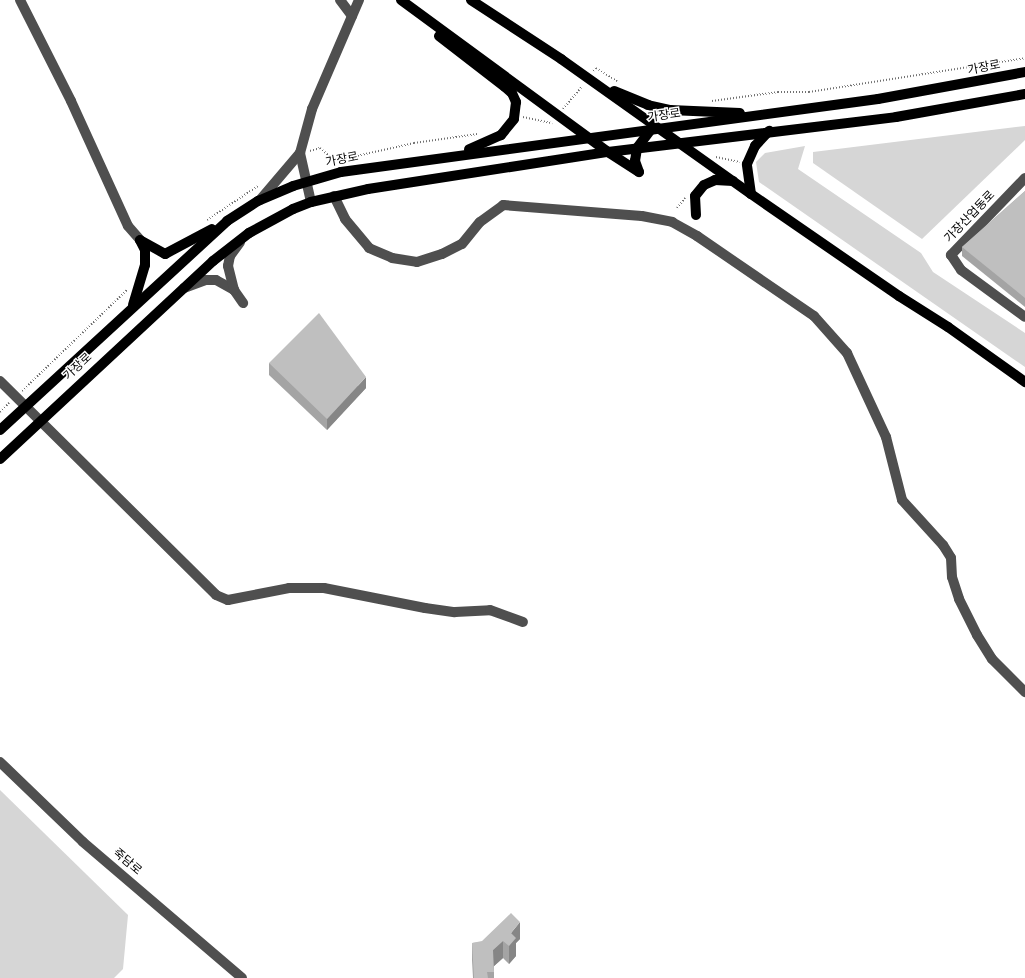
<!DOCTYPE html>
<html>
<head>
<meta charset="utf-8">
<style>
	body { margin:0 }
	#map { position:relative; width:1025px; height:978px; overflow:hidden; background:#fff; font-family:"DejaVu Sans","Noto Sans KR",sans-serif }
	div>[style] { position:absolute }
	.green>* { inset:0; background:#d6d6d6 }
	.path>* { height:2px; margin-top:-1px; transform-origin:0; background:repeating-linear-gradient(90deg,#717171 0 1px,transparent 0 3px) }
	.minor>* { height:10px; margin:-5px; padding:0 5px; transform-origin:5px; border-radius:5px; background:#4f4f4f }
	.major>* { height:10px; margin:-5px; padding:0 5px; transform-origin:5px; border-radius:5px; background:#000 }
	.wall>* { inset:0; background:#a4a4a4 }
	.shaded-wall>* { inset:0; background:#868686 }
	.building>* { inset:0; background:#bfbfbf }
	span { translate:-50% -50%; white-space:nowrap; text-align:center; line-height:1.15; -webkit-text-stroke:3px #fff; paint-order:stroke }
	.street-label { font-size:12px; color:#000 }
</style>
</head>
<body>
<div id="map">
	<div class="green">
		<div style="clip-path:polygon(1025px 126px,1025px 140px,922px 239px,813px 163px,813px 152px)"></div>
		<div style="clip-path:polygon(805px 146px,798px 169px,921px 253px,933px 272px,1025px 333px,1025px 367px,759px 182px,756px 162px,765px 153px)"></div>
		<div style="clip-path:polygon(0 790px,128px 915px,123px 969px,114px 978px,0 978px)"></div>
	</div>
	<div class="path">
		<div style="left:593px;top:71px;width:4px;rotate:-45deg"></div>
		<div style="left:596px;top:68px;width:25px;rotate:32deg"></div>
		<div style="left:712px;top:101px;width:67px;rotate:-7.8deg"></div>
		<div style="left:778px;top:92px;width:31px"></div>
		<div style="left:809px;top:92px;width:219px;rotate:-8.9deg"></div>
		<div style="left:563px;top:109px;width:30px;rotate:-50deg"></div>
		<div style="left:523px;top:117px;width:30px;rotate:12deg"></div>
		<div style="left:310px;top:151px;width:10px;rotate:-17deg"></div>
		<div style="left:320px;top:148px;width:17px;rotate:40deg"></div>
		<div style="left:333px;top:159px;width:10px"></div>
		<div style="left:343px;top:159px;width:73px;rotate:-12.7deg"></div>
		<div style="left:414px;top:143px;width:64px;rotate:-8.1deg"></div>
		<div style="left:716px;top:157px;width:24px;rotate:12deg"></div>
		<div style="left:677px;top:208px;width:13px;rotate:-51deg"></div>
		<div style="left:207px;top:220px;width:61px;rotate:-33.7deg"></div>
		<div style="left:22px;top:391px;width:146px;rotate:-43.9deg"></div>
		<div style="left:0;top:412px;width:13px;rotate:-45deg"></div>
	</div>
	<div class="minor">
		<div style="left:20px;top:0;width:113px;rotate:63.2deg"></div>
		<div style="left:71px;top:101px;width:137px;rotate:65.5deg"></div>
		<div style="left:128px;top:226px;width:18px;rotate:49deg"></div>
		<div style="left:340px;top:0;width:20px;rotate:53deg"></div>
		<div style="left:1025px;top:178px;width:107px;rotate:133.9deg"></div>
		<div style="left:951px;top:255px;width:18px;rotate:56deg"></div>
		<div style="left:961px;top:270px;width:79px;rotate:36.3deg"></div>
		<div style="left:334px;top:196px;width:25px;rotate:64deg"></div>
		<div style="left:345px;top:219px;width:38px;rotate:50deg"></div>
		<div style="left:369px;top:248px;width:25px;rotate:23deg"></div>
		<div style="left:392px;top:258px;width:25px;rotate:9deg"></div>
		<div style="left:417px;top:262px;width:26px;rotate:-18deg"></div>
		<div style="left:442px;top:254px;width:22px;rotate:-27deg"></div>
		<div style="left:462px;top:244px;width:28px;rotate:-51deg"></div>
		<div style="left:480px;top:222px;width:29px;rotate:-36deg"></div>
		<div style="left:503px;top:205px;width:139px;rotate:4.5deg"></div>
		<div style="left:642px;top:216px;width:31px;rotate:11deg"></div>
		<div style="left:672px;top:222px;width:29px;rotate:29deg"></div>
		<div style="left:697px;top:236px;width:142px;rotate:34.4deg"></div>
		<div style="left:814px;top:316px;width:50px;rotate:48.3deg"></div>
		<div style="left:847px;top:353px;width:93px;rotate:65.1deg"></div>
		<div style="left:886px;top:437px;width:65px;rotate:75.7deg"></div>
		<div style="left:902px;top:500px;width:61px;rotate:47.7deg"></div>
		<div style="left:943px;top:545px;width:15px;rotate:58deg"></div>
		<div style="left:951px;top:558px;width:19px;rotate:87deg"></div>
		<div style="left:952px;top:577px;width:23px;rotate:72deg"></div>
		<div style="left:959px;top:599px;width:40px;rotate:63.4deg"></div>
		<div style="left:977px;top:635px;width:28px;rotate:58deg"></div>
		<div style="left:992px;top:659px;width:47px;rotate:45deg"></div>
		<div style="left:260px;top:200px;width:62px;rotate:-49.6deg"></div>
		<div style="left:311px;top:202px;width:50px;rotate:-102.7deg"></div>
		<div style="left:300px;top:153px;width:46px;rotate:-74.7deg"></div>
		<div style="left:312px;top:109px;width:119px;rotate:-66.7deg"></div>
		<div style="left:184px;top:288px;width:23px;rotate:-20deg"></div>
		<div style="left:206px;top:280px;width:10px"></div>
		<div style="left:216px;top:280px;width:21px;rotate:29deg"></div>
		<div style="left:234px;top:290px;width:16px;rotate:55deg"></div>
		<div style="left:234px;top:290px;width:25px;rotate:-104deg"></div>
		<div style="left:228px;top:266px;width:10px;rotate:-79deg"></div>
		<div style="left:230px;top:256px;width:17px;rotate:-54deg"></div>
		<div style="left:0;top:381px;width:304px;rotate:44.7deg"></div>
		<div style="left:216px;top:595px;width:13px;rotate:23deg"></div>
		<div style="left:228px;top:600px;width:62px;rotate:-11.1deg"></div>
		<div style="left:289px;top:588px;width:35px"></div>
		<div style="left:324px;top:588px;width:103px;rotate:11.2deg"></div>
		<div style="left:425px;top:608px;width:30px;rotate:8deg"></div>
		<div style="left:455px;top:612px;width:35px;rotate:-3deg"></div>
		<div style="left:490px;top:610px;width:35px;rotate:20deg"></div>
		<div style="left:0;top:762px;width:115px;rotate:43.9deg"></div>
		<div style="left:83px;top:842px;width:209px;rotate:40.5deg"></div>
	</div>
	<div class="major">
		<div style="left:401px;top:0;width:257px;rotate:36.3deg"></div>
		<div style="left:608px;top:152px;width:37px;rotate:33deg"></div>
		<div style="left:471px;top:0;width:108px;rotate:33.2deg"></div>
		<div style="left:561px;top:59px;width:233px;rotate:35.4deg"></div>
		<div style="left:751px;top:194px;width:180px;rotate:34.6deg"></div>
		<div style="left:899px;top:296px;width:58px;rotate:32.3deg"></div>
		<div style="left:948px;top:327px;width:95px;rotate:35.5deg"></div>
		<div style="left:439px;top:36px;width:83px;rotate:37.7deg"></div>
		<div style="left:505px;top:87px;width:9px;rotate:41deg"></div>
		<div style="left:512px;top:93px;width:10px;rotate:66deg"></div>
		<div style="left:516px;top:102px;width:17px;rotate:97deg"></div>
		<div style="left:514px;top:119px;width:21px;rotate:129deg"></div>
		<div style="left:501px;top:135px;width:35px;rotate:156deg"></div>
		<div style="left:614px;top:91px;width:37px;rotate:22deg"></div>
		<div style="left:648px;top:105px;width:23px;rotate:13deg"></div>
		<div style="left:670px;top:110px;width:70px;rotate:2.5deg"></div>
		<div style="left:639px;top:172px;width:12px;rotate:-110deg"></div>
		<div style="left:635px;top:161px;width:13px;rotate:-81deg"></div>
		<div style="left:637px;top:148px;width:21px;rotate:-53deg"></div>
		<div style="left:751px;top:194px;width:30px;rotate:-98deg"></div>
		<div style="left:747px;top:164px;width:20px;rotate:-66deg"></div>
		<div style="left:755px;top:146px;width:21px;rotate:-47deg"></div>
		<div style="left:696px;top:215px;width:19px;rotate:-93deg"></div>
		<div style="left:695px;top:196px;width:14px;rotate:-51deg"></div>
		<div style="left:704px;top:185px;width:12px;rotate:-24deg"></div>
		<div style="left:715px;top:180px;width:18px;rotate:3deg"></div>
		<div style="left:140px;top:240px;width:29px;rotate:29deg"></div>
		<div style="left:165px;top:254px;width:53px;rotate:-28deg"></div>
		<div style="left:133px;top:305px;width:42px;rotate:-73.3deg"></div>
		<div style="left:145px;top:265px;width:15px;rotate:-90deg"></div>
		<div style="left:145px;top:250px;width:11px;rotate:-117deg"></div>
		<div style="left:0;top:430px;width:309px;rotate:-42.6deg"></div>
		<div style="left:227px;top:221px;width:37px;rotate:-33deg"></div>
		<div style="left:258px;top:201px;width:38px;rotate:-23deg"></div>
		<div style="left:293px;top:186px;width:50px;rotate:-16.3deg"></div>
		<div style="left:341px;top:172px;width:542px;rotate:-7.74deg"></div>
		<div style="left:878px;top:99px;width:149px;rotate:-10.4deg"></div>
		<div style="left:0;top:459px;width:291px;rotate:-42.9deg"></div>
		<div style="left:213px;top:261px;width:46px;rotate:-37.9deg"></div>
		<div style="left:249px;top:233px;width:50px;rotate:-28.6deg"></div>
		<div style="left:293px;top:209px;width:19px;rotate:-21deg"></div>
		<div style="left:311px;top:202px;width:58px;rotate:-12.8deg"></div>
		<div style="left:368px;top:189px;width:243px;rotate:-8.8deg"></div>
		<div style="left:608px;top:152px;width:290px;rotate:-6.9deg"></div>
		<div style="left:896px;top:117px;width:131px;rotate:-10.1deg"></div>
	</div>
	<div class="wall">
		<div style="clip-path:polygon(1025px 191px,1025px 307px,962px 256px,962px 247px)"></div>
		<div style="clip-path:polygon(269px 363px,366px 388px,327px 430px,269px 375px)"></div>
		<div style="clip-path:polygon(520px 939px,516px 943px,516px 956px,509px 964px,503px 958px,494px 966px,494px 978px,473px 978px,472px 960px,472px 943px)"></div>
	</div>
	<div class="shaded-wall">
		<div style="clip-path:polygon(366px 377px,366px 388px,327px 430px,327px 419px)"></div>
		<div style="clip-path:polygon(520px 922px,520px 939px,516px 943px,516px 956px,509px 964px,509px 946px,511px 933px)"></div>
		<div style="clip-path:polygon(503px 941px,503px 958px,493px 967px,493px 950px)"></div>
	</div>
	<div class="building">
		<div style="clip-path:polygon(1025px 191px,1025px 298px,962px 247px)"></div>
		<div style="clip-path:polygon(319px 313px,366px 377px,327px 419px,269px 363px)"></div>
		<div style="clip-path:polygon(511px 913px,520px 922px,511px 933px,516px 938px,509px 946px,503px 941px,493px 950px,494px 972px,487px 972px,488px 978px,474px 978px,472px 943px,482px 941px)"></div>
	</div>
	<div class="street-label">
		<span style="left:984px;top:68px;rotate:-11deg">가장로</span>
		<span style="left:664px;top:116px;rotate:-8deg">가장로</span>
		<span style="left:342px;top:160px;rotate:-11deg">가장로</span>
		<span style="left:970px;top:217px;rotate:-46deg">가장산업동로</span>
		<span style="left:78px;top:367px;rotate:-43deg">가장로</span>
		<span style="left:127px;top:862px;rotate:40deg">죽담로</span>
	</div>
</div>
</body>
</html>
